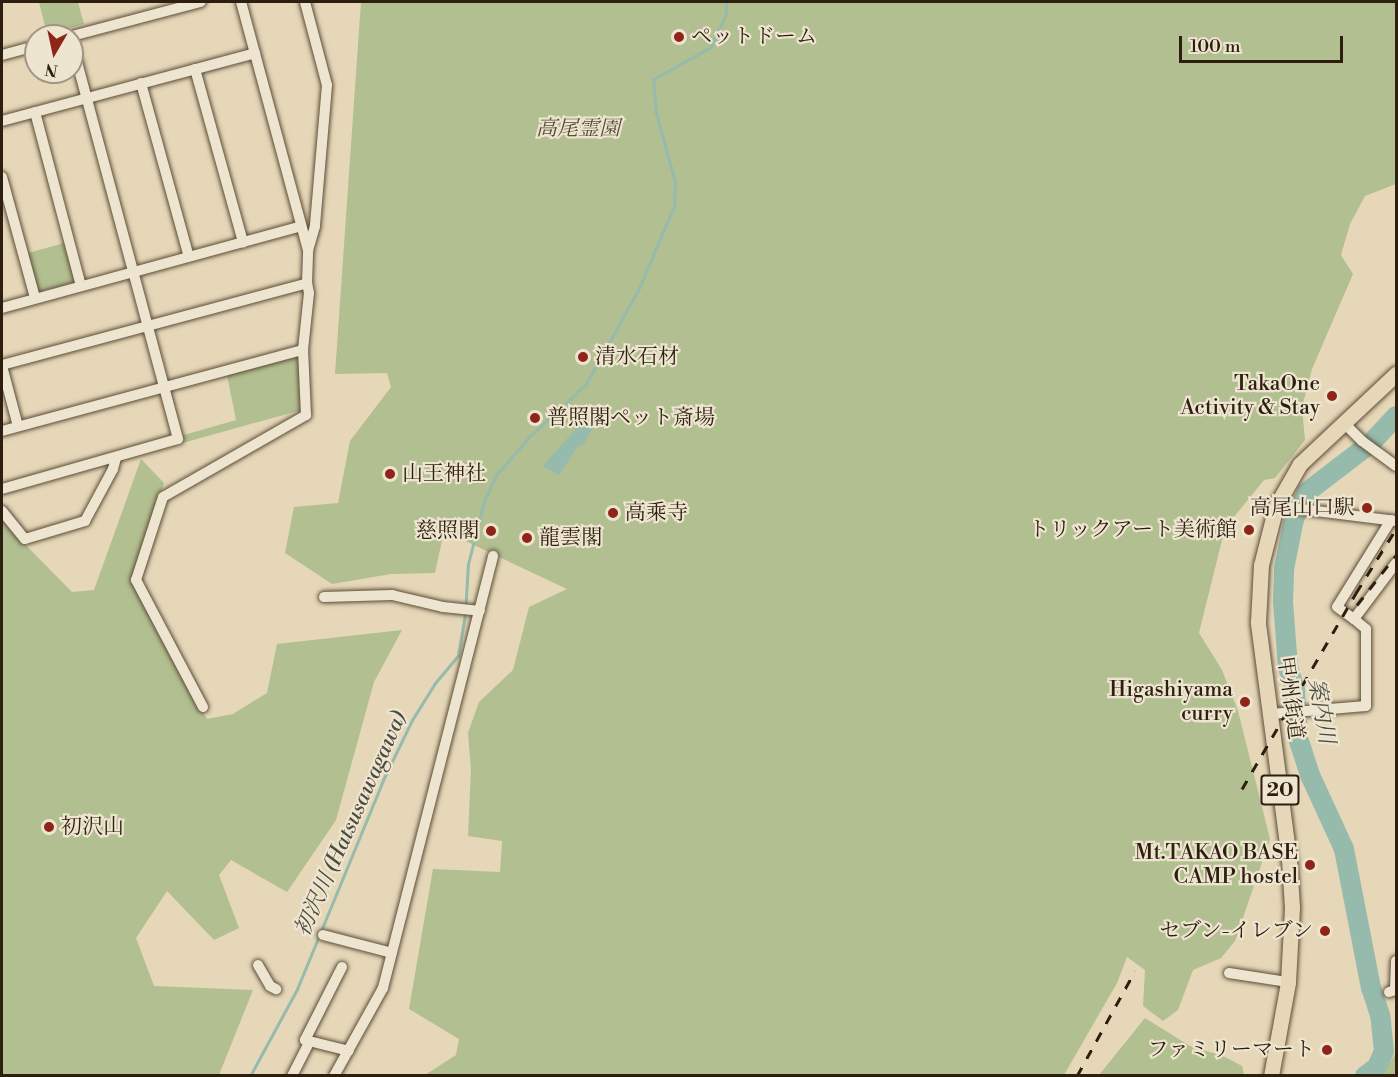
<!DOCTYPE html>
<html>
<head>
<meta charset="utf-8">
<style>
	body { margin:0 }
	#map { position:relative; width:1398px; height:1077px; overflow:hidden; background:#e5d7b7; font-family:"Libre Bodoni","Noto Serif JP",serif }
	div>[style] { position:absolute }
	.green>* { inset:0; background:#b2bf90 }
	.water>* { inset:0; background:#96baac }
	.stream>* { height:3px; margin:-1.5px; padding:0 1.5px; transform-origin:1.5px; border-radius:1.5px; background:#96baac }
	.river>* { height:20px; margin:-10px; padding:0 10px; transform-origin:10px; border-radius:10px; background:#96baac }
	.roads { filter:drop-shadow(0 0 2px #5c4c3a) drop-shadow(0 0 2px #5c4c3a) }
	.minor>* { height:10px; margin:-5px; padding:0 5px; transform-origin:5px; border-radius:5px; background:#eee5d0 }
	.highway>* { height:15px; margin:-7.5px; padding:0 7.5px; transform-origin:7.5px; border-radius:7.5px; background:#e5d7b7 }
	.rail>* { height:3px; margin-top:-1.5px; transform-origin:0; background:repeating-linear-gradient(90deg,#2e1e10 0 10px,transparent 0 20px) }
	.dots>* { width:16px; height:16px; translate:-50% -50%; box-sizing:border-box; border:3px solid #eee5d0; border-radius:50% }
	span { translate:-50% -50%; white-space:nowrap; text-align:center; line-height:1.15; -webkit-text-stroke:4.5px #eee5d0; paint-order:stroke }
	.shield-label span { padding:2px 4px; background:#eee5d0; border:2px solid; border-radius:4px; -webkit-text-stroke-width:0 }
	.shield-label { font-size:20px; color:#2e1e10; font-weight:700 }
	.poi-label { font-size:21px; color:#2e1e10 }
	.left { translate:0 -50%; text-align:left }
	.right { translate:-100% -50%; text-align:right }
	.park-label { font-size:21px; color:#564e36; font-style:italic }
	.street-label { font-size:21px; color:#2e1e10 }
	.water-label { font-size:22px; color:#4d4d3f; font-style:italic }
	.frame { position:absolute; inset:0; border:3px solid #2e1e10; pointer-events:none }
	.north { position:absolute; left:24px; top:24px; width:60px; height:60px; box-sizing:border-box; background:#eee5d0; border:2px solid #a19583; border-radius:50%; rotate:189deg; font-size:16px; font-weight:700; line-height:24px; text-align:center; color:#2e1e10 }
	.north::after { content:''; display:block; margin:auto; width:21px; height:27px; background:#8f2418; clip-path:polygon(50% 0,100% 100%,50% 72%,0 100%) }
	.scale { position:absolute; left:1179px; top:36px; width:164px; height:27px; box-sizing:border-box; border:3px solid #2e1e10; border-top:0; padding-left:8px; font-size:18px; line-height:21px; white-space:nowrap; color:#2e1e10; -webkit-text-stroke:4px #eee5d0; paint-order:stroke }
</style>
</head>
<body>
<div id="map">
	<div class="green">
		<div style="clip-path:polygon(39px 2px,78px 2px,84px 24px,47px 34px)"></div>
		<div style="clip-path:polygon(361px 2px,1396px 2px,1396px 184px,1365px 196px,1350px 224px,1341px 255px,1353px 274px,1312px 369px,1302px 407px,1305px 440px,1275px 478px,1264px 480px,1225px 528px,1199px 633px,1222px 670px,1238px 711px,1270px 839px,1235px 941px,1221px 958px,1193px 970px,1178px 1010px,1163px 1021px,1143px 1006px,1145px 970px,1127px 957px,1117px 983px,1064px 1075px,425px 1075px,456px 1055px,459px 1039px,409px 1009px,433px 869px,500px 872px,502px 841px,468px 836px,471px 770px,468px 733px,479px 702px,513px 670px,529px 607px,567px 589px,444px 531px,435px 573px,391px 574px,332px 584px,285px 553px,294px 507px,338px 503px,350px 441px,391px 387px,387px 373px,335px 374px)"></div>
		<div style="clip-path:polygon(64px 243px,75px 282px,36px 293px,25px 254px)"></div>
		<div style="clip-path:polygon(303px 350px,305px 409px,179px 444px,177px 437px,236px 420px,226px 370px)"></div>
		<div style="clip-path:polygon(141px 459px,164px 483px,132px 581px,207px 719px,233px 714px,267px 693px,277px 644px,402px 630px,374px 682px,336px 820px,287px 892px,231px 860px,219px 875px,239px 928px,214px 940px,167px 891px,136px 938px,154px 986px,253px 990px,219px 1075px,2px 1075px,2px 521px,72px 592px,94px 590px)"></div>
		<div style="clip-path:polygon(1145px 1018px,1190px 1046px,1223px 1056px,1242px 1066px,1244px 1075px,1099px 1075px)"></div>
		<div style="clip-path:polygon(1396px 1053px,1396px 1075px,1381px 1075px)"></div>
	</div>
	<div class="water">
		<div style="clip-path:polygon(586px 417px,596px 423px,583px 445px,578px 446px,559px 475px,543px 466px)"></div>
	</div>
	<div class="stream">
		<div style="left:250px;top:1076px;width:99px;rotate:-61.6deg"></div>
		<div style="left:297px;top:989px;width:226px;rotate:-67.6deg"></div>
		<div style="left:383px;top:780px;width:67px;rotate:-64.2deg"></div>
		<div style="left:412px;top:720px;width:44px;rotate:-58.1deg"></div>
		<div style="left:435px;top:683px;width:35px;rotate:-50deg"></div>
		<div style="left:458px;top:656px;width:43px;rotate:-80.5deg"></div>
		<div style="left:465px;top:614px;width:50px;rotate:-86.6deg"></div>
		<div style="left:468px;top:564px;width:65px;rotate:-75.7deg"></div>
		<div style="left:484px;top:501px;width:29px;rotate:-65deg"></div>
		<div style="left:496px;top:475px;width:50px;rotate:-49deg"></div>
		<div style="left:529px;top:437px;width:78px;rotate:-42.9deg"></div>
		<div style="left:586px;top:384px;width:112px;rotate:-61.1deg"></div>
		<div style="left:640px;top:286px;width:87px;rotate:-67deg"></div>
		<div style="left:674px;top:206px;width:24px;rotate:-88deg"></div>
		<div style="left:675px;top:182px;width:72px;rotate:-105.4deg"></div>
		<div style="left:656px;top:113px;width:34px;rotate:-95deg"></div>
		<div style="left:653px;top:79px;width:66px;rotate:-28.9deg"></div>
		<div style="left:711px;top:47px;width:37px;rotate:-66deg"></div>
		<div style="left:726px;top:13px;width:11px;rotate:-90deg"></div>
	</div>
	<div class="river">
		<div style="left:1365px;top:1076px;width:15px;rotate:-37deg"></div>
		<div style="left:1377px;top:1067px;width:17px;rotate:-66deg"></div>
		<div style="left:1384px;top:1051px;width:36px;rotate:-96deg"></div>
		<div style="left:1380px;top:1015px;width:28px;rotate:-108deg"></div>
		<div style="left:1371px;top:988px;width:142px;rotate:-101deg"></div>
		<div style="left:1344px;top:849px;width:81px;rotate:-114.7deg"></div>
		<div style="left:1310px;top:775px;width:40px;rotate:-108deg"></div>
		<div style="left:1298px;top:737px;width:47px;rotate:-93.7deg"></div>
		<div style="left:1295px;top:690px;width:24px;rotate:-107deg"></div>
		<div style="left:1288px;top:667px;width:65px;rotate:-94.4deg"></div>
		<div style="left:1283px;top:602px;width:33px;rotate:-88deg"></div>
		<div style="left:1284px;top:569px;width:51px;rotate:-78.7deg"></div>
		<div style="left:1294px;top:519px;width:30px;rotate:-64deg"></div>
		<div style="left:1307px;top:492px;width:81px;rotate:-37.4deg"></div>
		<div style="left:1371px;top:443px;width:37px;rotate:-47deg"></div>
	</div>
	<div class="roads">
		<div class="minor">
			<div style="left:305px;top:2px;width:86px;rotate:75.2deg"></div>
			<div style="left:327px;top:85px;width:142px;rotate:94.9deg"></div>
			<div style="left:315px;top:226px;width:25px;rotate:106deg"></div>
			<div style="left:72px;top:36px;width:133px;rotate:-14.8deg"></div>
			<div style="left:2px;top:55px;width:35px;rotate:-15deg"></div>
			<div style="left:195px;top:69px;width:180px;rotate:74.5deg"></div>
			<div style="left:141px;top:83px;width:180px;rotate:74.6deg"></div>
			<div style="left:35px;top:112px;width:180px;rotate:75.2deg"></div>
			<div style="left:2px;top:121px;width:262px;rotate:-15deg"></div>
			<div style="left:2px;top:177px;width:125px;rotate:74.7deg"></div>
			<div style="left:2px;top:308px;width:310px;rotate:-15.3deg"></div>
			<div style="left:2px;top:365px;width:316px;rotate:-15deg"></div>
			<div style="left:307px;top:283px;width:33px;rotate:-88deg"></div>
			<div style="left:308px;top:250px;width:257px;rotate:-105.1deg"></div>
			<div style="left:2px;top:366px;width:62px;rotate:75.1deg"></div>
			<div style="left:1343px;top:422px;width:27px;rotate:45deg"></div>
			<div style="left:1362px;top:441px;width:42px;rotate:36.3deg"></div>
			<div style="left:2px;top:431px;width:312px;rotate:-15.1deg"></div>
			<div style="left:2px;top:489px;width:183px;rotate:-15.9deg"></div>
			<div style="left:178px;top:439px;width:409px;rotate:-105deg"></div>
			<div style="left:1276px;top:506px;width:121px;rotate:7.1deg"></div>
			<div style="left:2px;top:511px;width:36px;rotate:51deg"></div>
			<div style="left:25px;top:539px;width:63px;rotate:-16.7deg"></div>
			<div style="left:85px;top:521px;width:59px;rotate:-61.7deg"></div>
			<div style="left:113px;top:469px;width:11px;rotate:-75deg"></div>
			<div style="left:1391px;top:520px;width:102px;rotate:121.8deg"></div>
			<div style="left:1337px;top:607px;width:21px;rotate:35deg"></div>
			<div style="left:1354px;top:619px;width:70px;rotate:-53.1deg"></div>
			<div style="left:324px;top:597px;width:68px;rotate:-1.7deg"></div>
			<div style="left:392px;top:595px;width:52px;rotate:13.2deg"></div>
			<div style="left:443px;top:607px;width:37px;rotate:6deg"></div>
			<div style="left:203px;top:707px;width:144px;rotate:-117.8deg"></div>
			<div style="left:136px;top:580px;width:87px;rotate:-72deg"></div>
			<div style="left:163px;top:497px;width:165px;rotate:-29.8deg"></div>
			<div style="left:306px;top:415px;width:65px;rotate:-92.6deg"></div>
			<div style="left:303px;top:350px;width:57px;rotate:-84deg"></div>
			<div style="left:309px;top:293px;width:10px;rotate:-101deg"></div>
			<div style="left:1271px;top:714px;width:95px;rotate:-4.8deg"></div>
			<div style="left:1366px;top:706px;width:77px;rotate:-90deg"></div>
			<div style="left:1366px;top:629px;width:16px;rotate:-140deg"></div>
			<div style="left:323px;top:935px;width:71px;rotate:14.6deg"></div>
			<div style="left:258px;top:965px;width:24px;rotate:60deg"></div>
			<div style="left:270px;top:986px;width:7px;rotate:27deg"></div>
			<div style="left:342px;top:967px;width:82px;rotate:116.9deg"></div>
			<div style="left:305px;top:1040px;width:45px;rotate:14deg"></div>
			<div style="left:1229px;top:973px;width:60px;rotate:8.7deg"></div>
			<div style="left:1389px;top:992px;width:6px;rotate:-18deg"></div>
			<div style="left:1395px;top:990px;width:29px;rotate:-88deg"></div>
			<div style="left:292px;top:1076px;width:39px;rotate:-63deg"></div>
			<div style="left:334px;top:1076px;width:101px;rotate:-60.9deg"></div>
			<div style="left:383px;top:988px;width:446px;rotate:-75.7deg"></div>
		</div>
		<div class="highway">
			<div style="left:1271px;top:1076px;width:96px;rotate:-79.7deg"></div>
			<div style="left:1288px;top:982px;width:74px;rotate:-86.9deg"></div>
			<div style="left:1292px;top:908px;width:49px;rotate:-93.5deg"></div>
			<div style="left:1289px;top:859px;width:239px;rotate:-97.5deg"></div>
			<div style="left:1258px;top:622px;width:57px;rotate:-87deg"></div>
			<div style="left:1261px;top:565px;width:61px;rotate:-75.7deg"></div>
			<div style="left:1276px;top:506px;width:48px;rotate:-60.3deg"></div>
			<div style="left:1300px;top:464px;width:132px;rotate:-43.2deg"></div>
		</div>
	</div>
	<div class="rail">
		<div style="left:1357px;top:605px;width:63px;rotate:-52deg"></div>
		<div style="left:1242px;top:789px;width:227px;rotate:-59.8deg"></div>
		<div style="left:1356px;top:593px;width:75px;rotate:-58deg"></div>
		<div style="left:1077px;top:1076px;width:120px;rotate:-61.1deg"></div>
	</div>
	<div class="dots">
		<div style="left:679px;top:37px;background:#8f2418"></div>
		<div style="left:583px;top:357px;background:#8f2418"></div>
		<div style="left:1332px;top:396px;background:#8f2418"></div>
		<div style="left:535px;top:418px;background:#8f2418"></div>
		<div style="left:390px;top:474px;background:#8f2418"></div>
		<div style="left:1367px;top:508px;background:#8f2418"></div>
		<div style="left:613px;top:513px;background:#8f2418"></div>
		<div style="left:1249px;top:530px;background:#8f2418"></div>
		<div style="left:491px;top:531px;background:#8f2418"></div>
		<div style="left:527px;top:538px;background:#8f2418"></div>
		<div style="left:1245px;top:702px;background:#8f2418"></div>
		<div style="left:49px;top:827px;background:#8f2418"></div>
		<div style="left:1310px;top:865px;background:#8f2418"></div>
		<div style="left:1325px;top:931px;background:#8f2418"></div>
		<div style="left:1327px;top:1050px;background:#8f2418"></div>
	</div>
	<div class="shield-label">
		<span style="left:1280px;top:790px">20</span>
	</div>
	<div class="poi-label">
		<span class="left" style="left:691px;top:37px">ペットドーム</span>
		<span class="left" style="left:595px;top:357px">清水石材</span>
		<span class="right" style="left:1320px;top:396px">TakaOne<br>Activity &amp; Stay</span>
		<span class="left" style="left:547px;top:418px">普照閣ペット斎場</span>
		<span class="left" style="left:402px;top:474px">山王神社</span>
		<span class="right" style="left:1355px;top:508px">高尾山口駅</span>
		<span class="left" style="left:625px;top:513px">高乘寺</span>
		<span class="right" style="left:1237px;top:530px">トリックアート美術館</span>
		<span class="right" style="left:479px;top:531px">慈照閣</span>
		<span class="left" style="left:539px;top:538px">龍雲閣</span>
		<span class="right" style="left:1233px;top:702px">Higashiyama<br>curry</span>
		<span class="left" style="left:61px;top:827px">初沢山</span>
		<span class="right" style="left:1298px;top:865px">Mt.TAKAO BASE<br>CAMP hostel</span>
		<span class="right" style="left:1313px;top:931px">セブン-イレブン</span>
		<span class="right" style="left:1315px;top:1050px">ファミリーマート</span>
	</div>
	<div class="park-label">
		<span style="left:578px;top:129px">高尾霊園</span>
	</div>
	<div class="street-label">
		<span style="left:1290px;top:698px;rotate:82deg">甲州街道</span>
	</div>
	<div class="water-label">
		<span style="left:1321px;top:711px;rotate:80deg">案内川</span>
		<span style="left:351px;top:824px;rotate:-66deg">初沢川 (Hatsusawagawa)</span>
	</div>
	<div class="frame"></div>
	<div class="north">N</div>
	<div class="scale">100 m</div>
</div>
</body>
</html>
